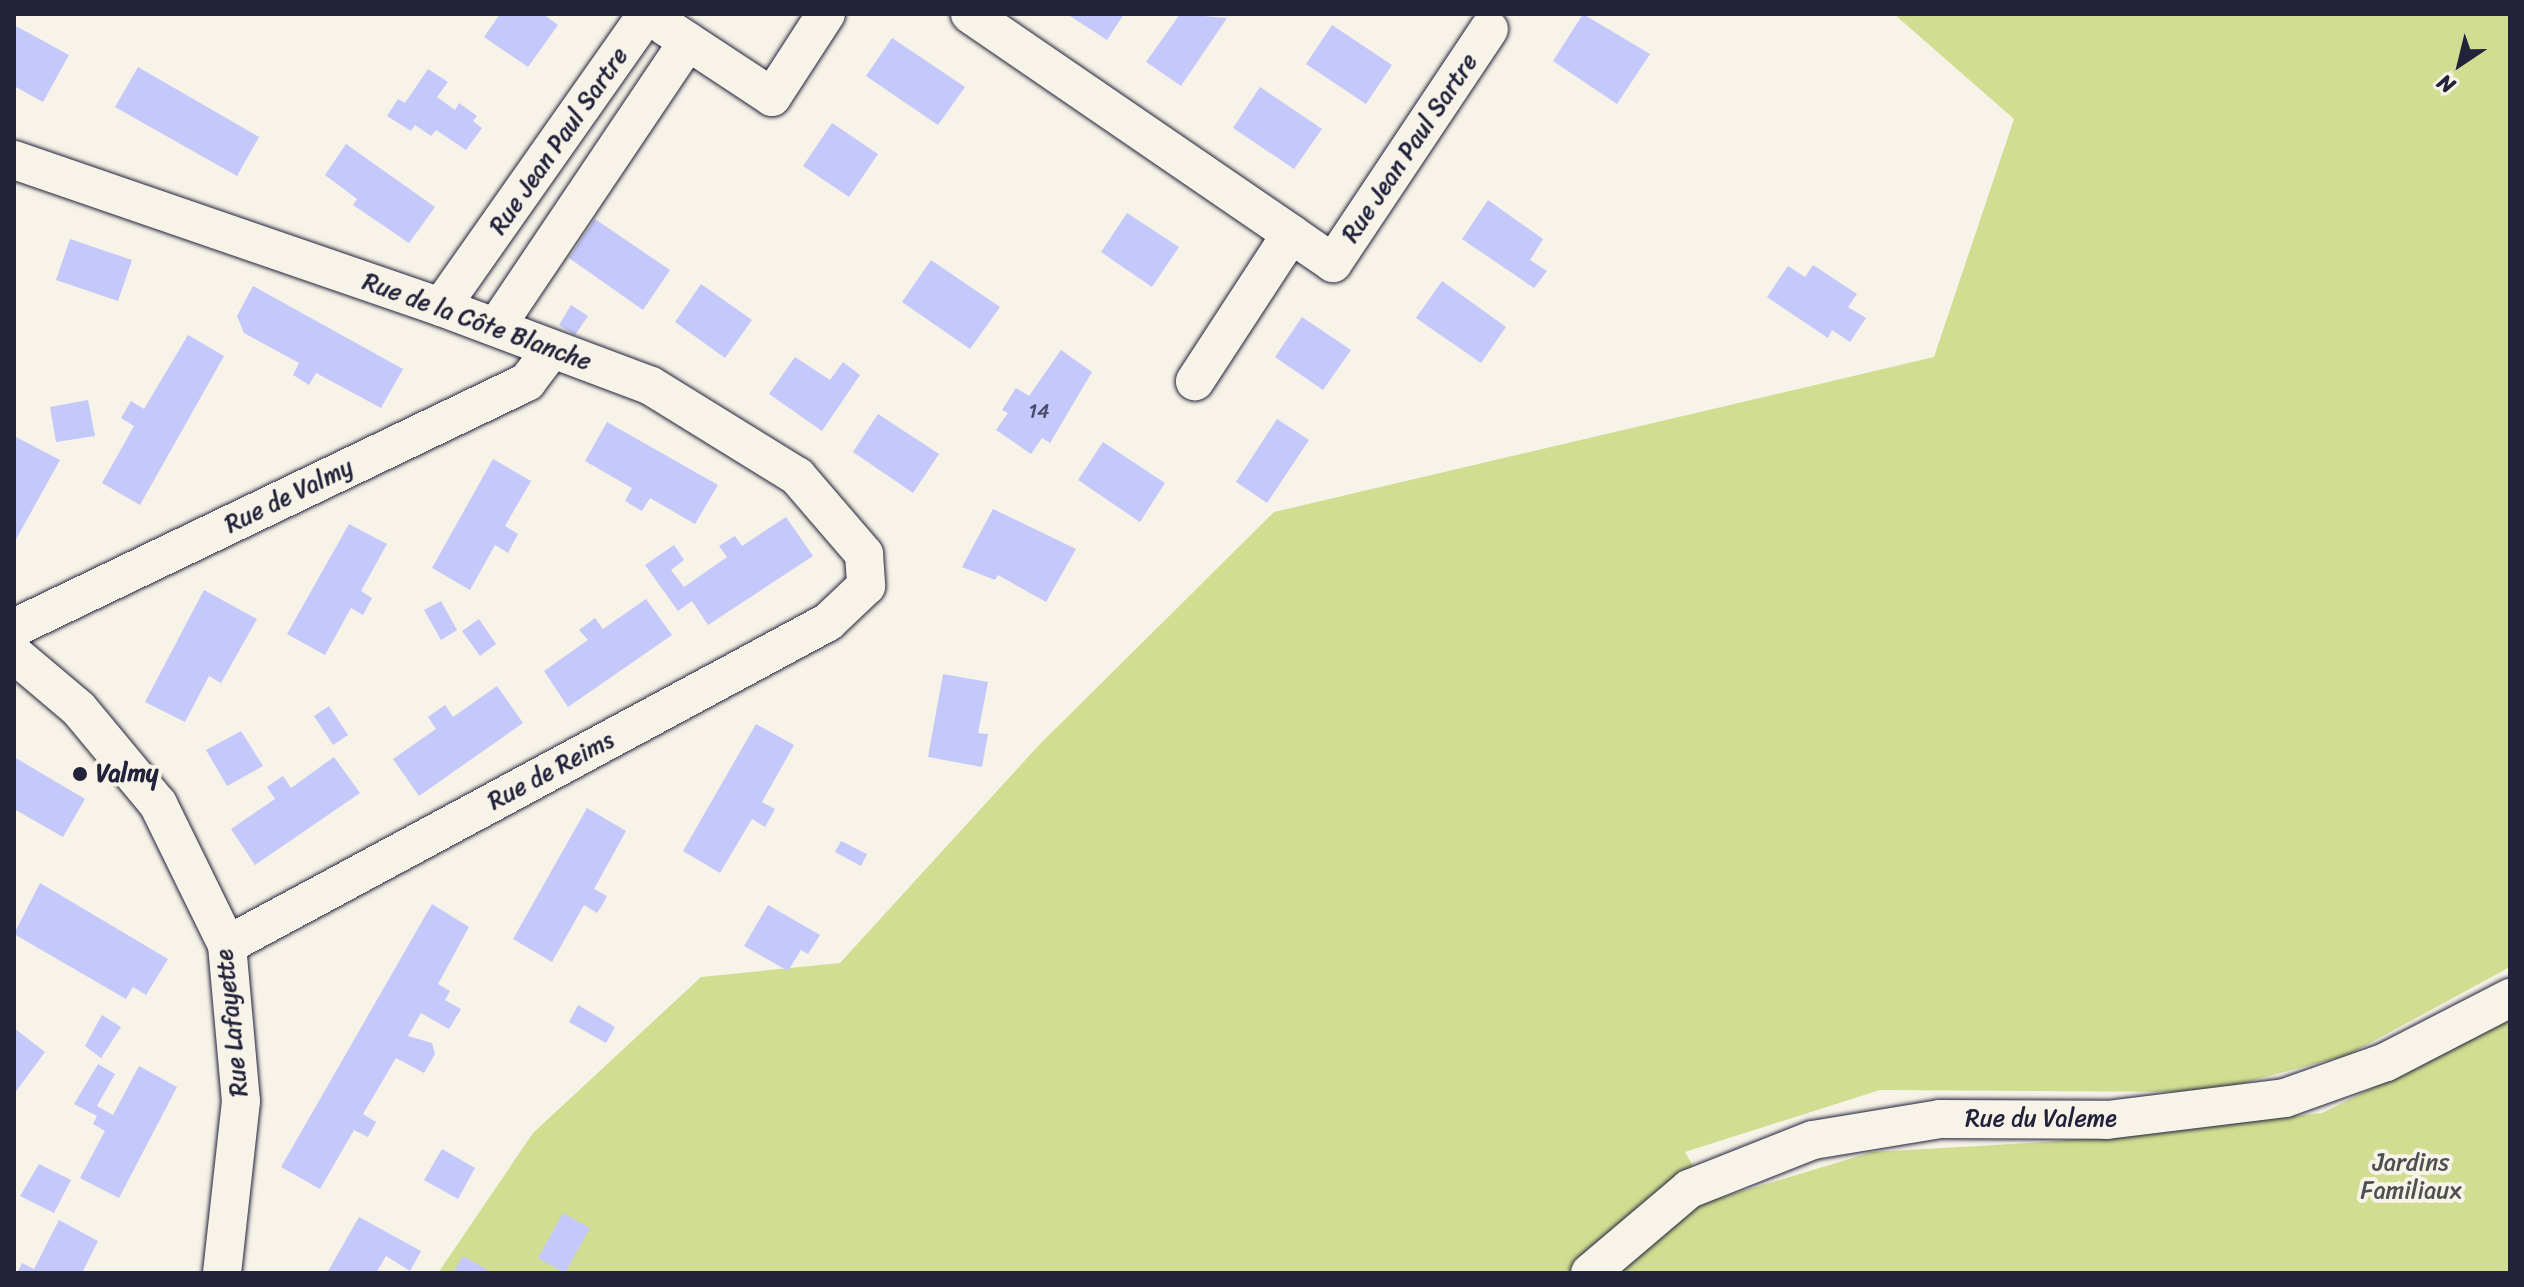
<!DOCTYPE html>
<html>
<head>
<meta charset="utf-8">
<style>
	body { margin:0 }
	#map { position:relative; width:2524px; height:1287px; overflow:hidden; background:#f7f3e8; font-family:Sriracha,sans-serif }
	div>[style] { position:absolute }
	.green>* { inset:0; background:#d1de92 }
	.building>* { inset:0; background:#c4c8fa }
	.roads { filter:drop-shadow(0 0 2px #22223b) drop-shadow(0 0 2px #22223b) }
	.minor>* { height:38px; margin:-19px; padding:0 19px; transform-origin:19px; border-radius:19px; background:#f7f3e8 }
	.dots>* { width:22px; height:22px; translate:-50% -50%; box-sizing:border-box; border:4px solid #f7f3e8; border-radius:50% }
	span { translate:-50% -50%; white-space:nowrap; text-align:center; line-height:1.15; -webkit-text-stroke:8px #f7f3e8; paint-order:stroke }
	.number-label { font-size:20px; color:#4a4c6b }
	.number-label span { -webkit-text-stroke-width:0 }
	.street-label { font-size:24px; color:#22223b }
	.poi-label { font-size:24px; color:#22223b; font-weight:700 }
	.left { translate:0 -50%; text-align:left }
	.park-label { font-size:24px; color:#4e5151 }
	.frame { position:absolute; inset:0; border:16px solid #22223b; pointer-events:none }
	.north { position:absolute; left:2420px; top:24px; width:80px; height:80px; -webkit-text-stroke:6px #f7f3e8; paint-order:stroke; rotate:215deg; font-size:22px; font-weight:700; line-height:32px; text-align:center; color:#22223b }
	.north::after { content:''; display:block; margin:auto; width:28px; height:36px; background:#22223b; clip-path:polygon(50% 0,100% 100%,50% 72%,0 100%) }
</style>
</head>
<body>
<div id="map">
	<div class="green">
		<div style="clip-path:polygon(1894px 14px,2510px 14px,2510px 967px,2348px 1055px,2210px 1092px,1880px 1090px,1685px 1152px,1713px 1200px,1872px 1152px,2047px 1142px,2322px 1113px,2510px 1020px,2510px 1273px,438px 1273px,533px 1133px,701px 977px,840px 963px,1039px 745px,1274px 512px,1934px 357px,2014px 119px)"></div>
	</div>
	<div class="building">
		<div style="clip-path:polygon(500px 14px,543px 14px,558px 25px,528px 67px,484px 37px)"></div>
		<div style="clip-path:polygon(1067px 14px,1124px 14px,1107px 40px)"></div>
		<div style="clip-path:polygon(1180px 14px,1227px 18px,1181px 86px,1146px 62px)"></div>
		<div style="clip-path:polygon(1583px 14px,1650px 54px,1617px 104px,1553px 61px)"></div>
		<div style="clip-path:polygon(14px 25px,69px 55px,43px 102px,14px 86px)"></div>
		<div style="clip-path:polygon(1332px 25px,1392px 65px,1366px 104px,1306px 64px)"></div>
		<div style="clip-path:polygon(892px 38px,965px 87px,938px 125px,866px 76px)"></div>
		<div style="clip-path:polygon(138px 67px,259px 137px,237px 176px,115px 107px)"></div>
		<div style="clip-path:polygon(428px 69px,448px 82px,437px 97px,455px 110px,459px 103px,477px 116px,473px 121px,482px 128px,466px 150px,436px 130px,431px 136px,415px 125px,411px 131px,387px 116px,398px 99px,405px 103px)"></div>
		<div style="clip-path:polygon(1260px 87px,1322px 129px,1294px 169px,1233px 128px)"></div>
		<div style="clip-path:polygon(832px 123px,878px 154px,849px 197px,803px 166px)"></div>
		<div style="clip-path:polygon(346px 144px,435px 207px,409px 243px,353px 205px,357px 199px,325px 175px)"></div>
		<div style="clip-path:polygon(1488px 200px,1543px 239px,1530px 260px,1547px 271px,1534px 288px,1462px 239px)"></div>
		<div style="clip-path:polygon(1127px 213px,1179px 247px,1152px 287px,1101px 252px)"></div>
		<div style="clip-path:polygon(595px 219px,670px 270px,643px 310px,569px 258px)"></div>
		<div style="clip-path:polygon(70px 239px,132px 260px,118px 301px,56px 280px)"></div>
		<div style="clip-path:polygon(931px 260px,1000px 307px,970px 349px,902px 302px)"></div>
		<div style="clip-path:polygon(1813px 265px,1857px 294px,1848px 307px,1866px 318px,1850px 342px,1832px 330px,1828px 338px,1767px 297px,1788px 266px,1805px 277px)"></div>
		<div style="clip-path:polygon(1442px 281px,1506px 327px,1481px 363px,1416px 318px)"></div>
		<div style="clip-path:polygon(701px 284px,752px 320px,725px 358px,675px 322px)"></div>
		<div style="clip-path:polygon(253px 286px,403px 369px,381px 408px,316px 373px,309px 385px,293px 375px,299px 363px,244px 333px,237px 316px)"></div>
		<div style="clip-path:polygon(571px 305px,588px 316px,575px 335px,559px 325px)"></div>
		<div style="clip-path:polygon(1302px 317px,1351px 350px,1323px 390px,1275px 357px)"></div>
		<div style="clip-path:polygon(188px 335px,224px 356px,140px 505px,102px 483px,134px 426px,121px 418px,131px 401px,144px 409px)"></div>
		<div style="clip-path:polygon(1061px 350px,1092px 372px,1050px 443px,1042px 438px,1031px 454px,996px 430px,1008px 413px,1002px 410px,1016px 388px,1029px 396px)"></div>
		<div style="clip-path:polygon(795px 357px,830px 380px,843px 362px,860px 375px,822px 431px,769px 394px)"></div>
		<div style="clip-path:polygon(88px 400px,95px 436px,56px 442px,50px 407px)"></div>
		<div style="clip-path:polygon(878px 414px,939px 454px,913px 493px,853px 452px)"></div>
		<div style="clip-path:polygon(1277px 419px,1309px 440px,1267px 503px,1236px 482px)"></div>
		<div style="clip-path:polygon(607px 422px,718px 485px,695px 524px,650px 498px,642px 511px,625px 501px,632px 488px,585px 461px)"></div>
		<div style="clip-path:polygon(14px 436px,60px 460px,14px 543px)"></div>
		<div style="clip-path:polygon(1103px 442px,1165px 483px,1140px 522px,1078px 480px)"></div>
		<div style="clip-path:polygon(493px 459px,531px 481px,505px 526px,518px 534px,508px 553px,495px 545px,470px 590px,432px 568px)"></div>
		<div style="clip-path:polygon(993px 509px,1076px 549px,1046px 602px,998px 575px,995px 580px,962px 567px)"></div>
		<div style="clip-path:polygon(786px 517px,813px 556px,708px 625px,692px 601px,678px 611px,645px 565px,674px 545px,684px 560px,671px 570px,684px 587px,727px 557px,719px 546px,735px 536px,742px 546px)"></div>
		<div style="clip-path:polygon(349px 524px,387px 544px,361px 591px,372px 598px,363px 615px,351px 608px,325px 655px,287px 634px)"></div>
		<div style="clip-path:polygon(204px 590px,257px 619px,221px 683px,209px 676px,185px 722px,145px 702px)"></div>
		<div style="clip-path:polygon(646px 599px,672px 635px,568px 707px,544px 671px,588px 640px,579px 630px,595px 618px,603px 629px)"></div>
		<div style="clip-path:polygon(441px 601px,457px 630px,441px 640px,424px 610px)"></div>
		<div style="clip-path:polygon(479px 619px,496px 644px,480px 656px,462px 631px)"></div>
		<div style="clip-path:polygon(943px 674px,988px 682px,978px 733px,988px 734px,982px 767px,928px 757px)"></div>
		<div style="clip-path:polygon(497px 686px,523px 723px,419px 796px,393px 759px,436px 729px,428px 717px,445px 705px,453px 717px)"></div>
		<div style="clip-path:polygon(329px 706px,348px 735px,333px 745px,314px 716px)"></div>
		<div style="clip-path:polygon(756px 724px,794px 745px,762px 802px,775px 809px,765px 827px,752px 819px,720px 873px,683px 851px)"></div>
		<div style="clip-path:polygon(241px 731px,263px 766px,227px 786px,206px 750px)"></div>
		<div style="clip-path:polygon(14px 757px,85px 799px,63px 837px,14px 809px)"></div>
		<div style="clip-path:polygon(334px 757px,360px 793px,255px 865px,231px 829px,275px 799px,267px 787px,274px 782px,283px 776px,291px 788px)"></div>
		<div style="clip-path:polygon(587px 808px,626px 831px,594px 889px,607px 896px,603px 904px,597px 913px,584px 905px,552px 962px,513px 939px)"></div>
		<div style="clip-path:polygon(841px 841px,867px 854px,861px 866px,835px 852px)"></div>
		<div style="clip-path:polygon(40px 883px,168px 959px,146px 995px,133px 987px,126px 999px,14px 934px)"></div>
		<div style="clip-path:polygon(432px 904px,469px 927px,438px 984px,450px 991px,445px 1000px,461px 1009px,449px 1029px,421px 1013px,408px 1036px,432px 1043px,435px 1054px,424px 1073px,396px 1058px,363px 1114px,376px 1122px,368px 1137px,354px 1130px,320px 1189px,281px 1167px)"></div>
		<div style="clip-path:polygon(768px 905px,820px 935px,808px 954px,801px 950px,788px 971px,744px 946px)"></div>
		<div style="clip-path:polygon(578px 1005px,615px 1027px,606px 1043px,569px 1022px)"></div>
		<div style="clip-path:polygon(102px 1015px,121px 1027px,101px 1058px,85px 1046px)"></div>
		<div style="clip-path:polygon(14px 1028px,45px 1052px,14px 1094px)"></div>
		<div style="clip-path:polygon(98px 1064px,115px 1074px,97px 1106px,113px 1115px,139px 1066px,177px 1087px,119px 1198px,80px 1178px,105px 1131px,93px 1124px,97px 1116px,74px 1104px)"></div>
		<div style="clip-path:polygon(442px 1149px,475px 1168px,458px 1199px,424px 1180px)"></div>
		<div style="clip-path:polygon(39px 1164px,71px 1180px,54px 1213px,20px 1196px)"></div>
		<div style="clip-path:polygon(563px 1213px,590px 1228px,565px 1273px,538px 1258px)"></div>
		<div style="clip-path:polygon(359px 1217px,421px 1251px,410px 1271px,386px 1256px,376px 1273px,327px 1273px)"></div>
		<div style="clip-path:polygon(59px 1220px,98px 1241px,82px 1273px,17px 1273px,22px 1263px,34px 1269px)"></div>
		<div style="clip-path:polygon(463px 1256px,493px 1273px,453px 1273px)"></div>
	</div>
	<div class="roads">
		<div class="minor">
			<div style="left:970px;top:14px;width:389px;rotate:34.4deg"></div>
			<div style="left:1291px;top:234px;width:176px;rotate:123.1deg"></div>
			<div style="left:666px;top:27px;width:127px;rotate:33.4deg"></div>
			<div style="left:772px;top:97px;width:99px;rotate:-57deg"></div>
			<div style="left:14px;top:160px;width:452px;rotate:19deg"></div>
			<div style="left:441px;top:307px;width:224px;rotate:20.6deg"></div>
			<div style="left:651px;top:386px;width:172px;rotate:31.7deg"></div>
			<div style="left:797px;top:476px;width:103px;rotate:49.3deg"></div>
			<div style="left:864px;top:554px;width:32px;rotate:86deg"></div>
			<div style="left:866px;top:586px;width:52px;rotate:136.5deg"></div>
			<div style="left:828px;top:622px;width:682px;rotate:151.74deg"></div>
			<div style="left:1291px;top:234px;width:51px;rotate:34.6deg"></div>
			<div style="left:1333px;top:263px;width:281px;rotate:-56.3deg"></div>
			<div style="left:441px;top:307px;width:358px;rotate:-54.9deg"></div>
			<div style="left:496px;top:327px;width:344px;rotate:-56.1deg"></div>
			<div style="left:14px;top:628px;width:569px;rotate:-25.62deg"></div>
			<div style="left:527px;top:382px;width:41px;rotate:-52.9deg"></div>
			<div style="left:14px;top:654px;width:85px;rotate:40.2deg"></div>
			<div style="left:79px;top:709px;width:124px;rotate:50.3deg"></div>
			<div style="left:158px;top:804px;width:157px;rotate:63.9deg"></div>
			<div style="left:227px;top:945px;width:157px;rotate:84.9deg"></div>
			<div style="left:241px;top:1101px;width:173px;rotate:96.3deg"></div>
			<div style="left:1590px;top:1273px;width:130px;rotate:-40.3deg"></div>
			<div style="left:1689px;top:1189px;width:133px;rotate:-21.6deg"></div>
			<div style="left:1813px;top:1140px;width:129px;rotate:-9.4deg"></div>
			<div style="left:1940px;top:1119px;width:167px;rotate:0.3deg"></div>
			<div style="left:2107px;top:1120px;width:179px;rotate:-7deg"></div>
			<div style="left:2285px;top:1098px;width:107px;rotate:-19.6deg"></div>
			<div style="left:2386px;top:1062px;width:140px;rotate:-27.3deg"></div>
		</div>
	</div>
	<div class="dots">
		<div style="left:80px;top:774px;background:#22223b"></div>
	</div>
	<div class="number-label">
		<span style="left:1039px;top:411px">14</span>
	</div>
	<div class="street-label">
		<span style="left:559px;top:141px;rotate:-55deg">Rue Jean Paul Sartre</span>
		<span style="left:1410px;top:148px;rotate:-56deg">Rue Jean Paul Sartre</span>
		<span style="left:477px;top:322px;rotate:20deg">Rue de la Côte Blanche</span>
		<span style="left:289px;top:496px;rotate:-26deg">Rue de Valmy</span>
		<span style="left:551px;top:771px;rotate:-28deg">Rue de Reims</span>
		<span style="left:232px;top:1023px;rotate:-96deg">Rue Lafayette</span>
		<span style="left:2041px;top:1119px">Rue du Valeme</span>
	</div>
	<div class="poi-label">
		<span class="left" style="left:96px;top:774px">Valmy</span>
	</div>
	<div class="park-label">
		<span style="left:2411px;top:1177px">Jardins<br>Familiaux</span>
	</div>
	<div class="frame"></div>
	<div class="north">N</div>
</div>
</body>
</html>
